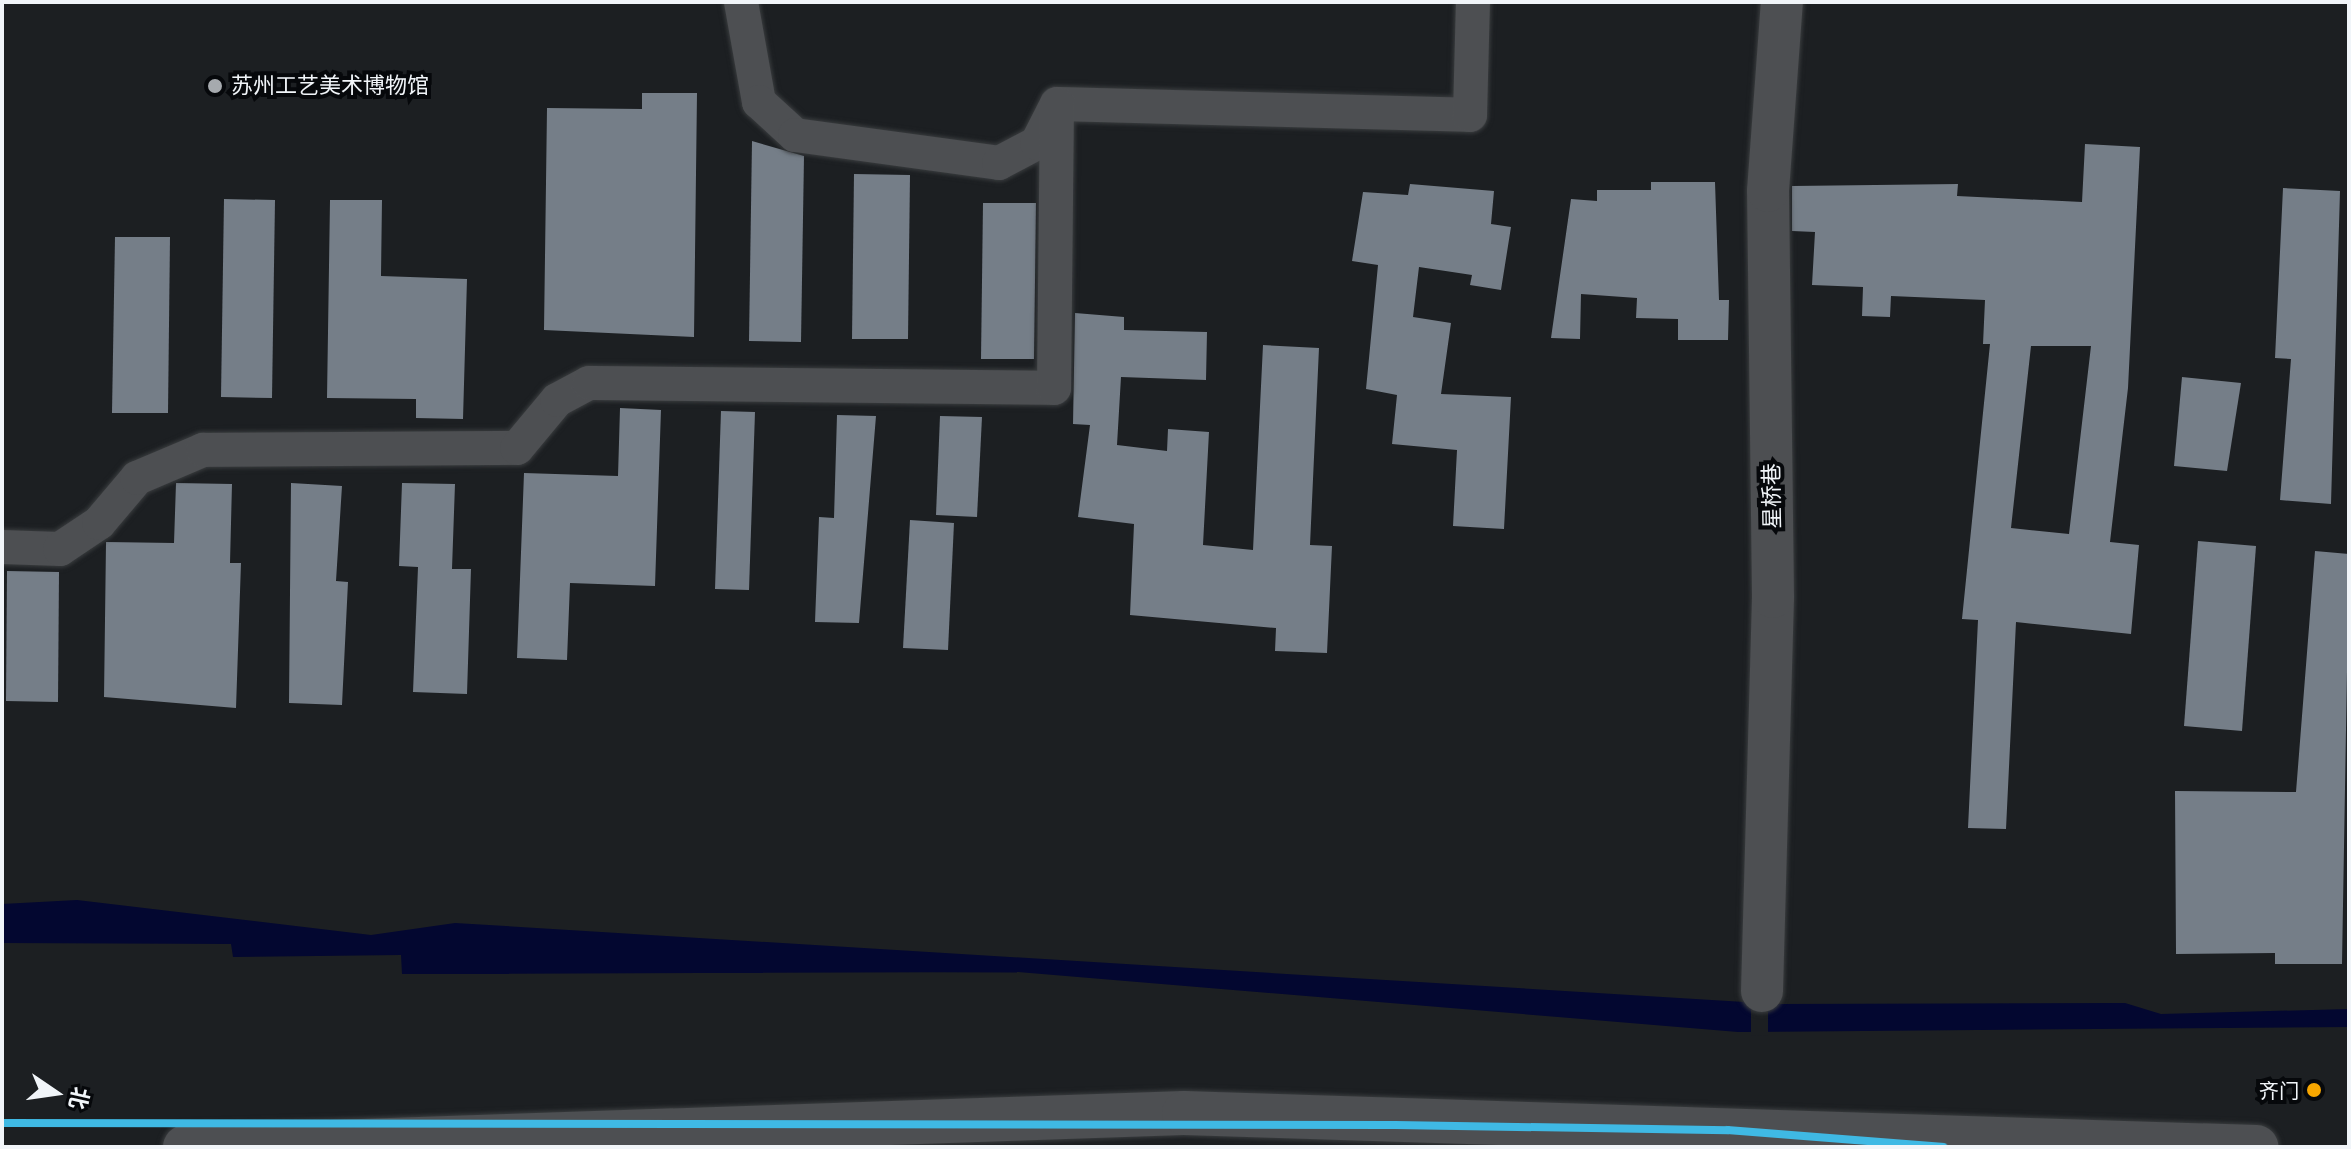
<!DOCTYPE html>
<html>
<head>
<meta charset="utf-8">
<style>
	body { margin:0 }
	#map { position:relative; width:2351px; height:1149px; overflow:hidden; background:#1c1f22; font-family:"Asap Condensed","Noto Sans SC",sans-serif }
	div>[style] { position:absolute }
	.water>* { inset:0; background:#030730 }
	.pier>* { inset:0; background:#1c1f22 }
	.building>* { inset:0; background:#757e88 }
	.roads { filter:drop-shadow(0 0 2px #393c3e) drop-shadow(0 0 2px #393c3e) }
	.minor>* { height:34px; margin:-17px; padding:0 17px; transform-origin:17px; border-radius:17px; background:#4d4f52 }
	.tertiary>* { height:42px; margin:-21px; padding:0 21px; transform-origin:21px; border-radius:21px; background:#4d4f52 }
	.secondary>* { height:44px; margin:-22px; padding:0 22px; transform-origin:22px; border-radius:22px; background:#4d4f52 }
	.metro-1>* { height:8px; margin:-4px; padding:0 4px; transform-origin:4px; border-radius:4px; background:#3fb9e4 }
	.dots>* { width:22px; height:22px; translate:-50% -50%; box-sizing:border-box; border:4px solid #06080b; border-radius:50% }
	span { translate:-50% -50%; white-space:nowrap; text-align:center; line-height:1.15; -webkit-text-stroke:8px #06080b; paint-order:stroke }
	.bus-label { font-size:20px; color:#f1f5f9 }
	.right { translate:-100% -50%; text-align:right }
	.poi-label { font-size:22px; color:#f1f5f9 }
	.left { translate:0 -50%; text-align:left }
	.street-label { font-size:22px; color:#f1f5f9 }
	.frame { position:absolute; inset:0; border:4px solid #f1f5f9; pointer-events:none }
	.north { position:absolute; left:16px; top:1053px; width:80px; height:80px; -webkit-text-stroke:6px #06080b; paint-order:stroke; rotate:103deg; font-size:22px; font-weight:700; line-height:32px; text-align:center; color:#f1f5f9 }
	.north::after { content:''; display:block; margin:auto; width:28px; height:36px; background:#f1f5f9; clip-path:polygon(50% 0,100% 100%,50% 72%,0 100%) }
</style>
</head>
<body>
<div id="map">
	<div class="water">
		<div style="clip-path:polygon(77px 900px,371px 935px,455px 923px,1777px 1004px,2125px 1003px,2161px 1014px,2349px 1009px,2349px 1027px,1738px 1032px,1018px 972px,402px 974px,401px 955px,233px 957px,231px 944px,2px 943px,2px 904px)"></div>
	</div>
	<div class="pier">
		<div style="clip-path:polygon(1751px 998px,1768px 999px,1768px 1035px,1751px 1036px)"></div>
	</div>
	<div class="building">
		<div style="clip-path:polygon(642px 93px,697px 93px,694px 337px,544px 330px,547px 108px,642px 109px)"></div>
		<div style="clip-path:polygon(752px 141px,804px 156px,801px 342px,749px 341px)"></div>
		<div style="clip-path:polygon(evenodd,2085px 144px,2140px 147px,2128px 388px,2110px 542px,2139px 545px,2131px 634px,2016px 622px,2006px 829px,1968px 828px,1978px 620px,1962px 619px,1990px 344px,1983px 344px,1985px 300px,1891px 296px,1890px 317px,1862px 316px,1863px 287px,1812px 285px,1815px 232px,1792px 231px,1792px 186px,1958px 184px,1957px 196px,2082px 202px,2085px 144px,2031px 346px,2091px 346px,2069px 534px,2011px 528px,2031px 346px)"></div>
		<div style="clip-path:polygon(854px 174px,910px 175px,908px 339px,852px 339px)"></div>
		<div style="clip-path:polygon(1651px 182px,1715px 182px,1719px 300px,1729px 300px,1728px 340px,1678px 340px,1678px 319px,1636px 318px,1637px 298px,1581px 294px,1580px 339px,1551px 338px,1571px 199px,1597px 201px,1597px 190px,1651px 190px)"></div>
		<div style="clip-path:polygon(1410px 184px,1494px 191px,1491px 224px,1511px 227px,1501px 290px,1470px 285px,1472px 275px,1419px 267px,1413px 317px,1451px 323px,1441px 394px,1511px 397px,1504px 529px,1453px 526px,1457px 450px,1392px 444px,1397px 395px,1366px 389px,1378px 265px,1352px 261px,1363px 192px,1408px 195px)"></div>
		<div style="clip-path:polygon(2283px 188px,2340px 191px,2331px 504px,2280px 500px,2291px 359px,2275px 358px)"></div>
		<div style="clip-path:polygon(224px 199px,275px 200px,272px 398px,221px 397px)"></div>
		<div style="clip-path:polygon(330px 200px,382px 200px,381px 276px,467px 279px,463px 419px,416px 418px,416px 399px,327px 398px)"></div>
		<div style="clip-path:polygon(983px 203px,1036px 203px,1034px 359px,981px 359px)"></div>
		<div style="clip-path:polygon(115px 237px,170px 237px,168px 413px,112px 413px)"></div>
		<div style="clip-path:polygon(1075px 313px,1124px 317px,1124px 330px,1207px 332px,1206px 380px,1121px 377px,1117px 445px,1167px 451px,1168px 429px,1209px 432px,1203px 545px,1253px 550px,1263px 345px,1319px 348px,1310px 545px,1332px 546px,1327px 653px,1275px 651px,1276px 628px,1130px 615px,1134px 524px,1078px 517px,1090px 425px,1073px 424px)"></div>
		<div style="clip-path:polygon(2182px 377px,2241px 383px,2227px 471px,2174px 466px)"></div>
		<div style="clip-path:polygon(620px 408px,661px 410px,655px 586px,570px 583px,567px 660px,517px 658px,524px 473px,618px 476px)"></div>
		<div style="clip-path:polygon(721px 411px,755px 412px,749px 590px,715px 589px)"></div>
		<div style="clip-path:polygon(837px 415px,876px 416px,859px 623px,815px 622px,819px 517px,834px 518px)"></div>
		<div style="clip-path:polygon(940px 416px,982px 417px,977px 517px,936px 515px)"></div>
		<div style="clip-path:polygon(176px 483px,232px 484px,230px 563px,241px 563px,236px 708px,104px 697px,106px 542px,174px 543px)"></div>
		<div style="clip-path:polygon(291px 483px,342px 486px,336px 581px,348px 582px,342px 705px,289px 703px)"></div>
		<div style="clip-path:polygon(402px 483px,455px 484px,452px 569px,471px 569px,467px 694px,413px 692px,418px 567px,399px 566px)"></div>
		<div style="clip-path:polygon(910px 520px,954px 523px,948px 650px,903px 648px)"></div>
		<div style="clip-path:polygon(2198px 541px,2256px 546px,2242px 731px,2184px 726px)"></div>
		<div style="clip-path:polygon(2315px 551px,2349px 554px,2342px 964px,2275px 964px,2275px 953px,2176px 954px,2175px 791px,2296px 792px)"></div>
		<div style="clip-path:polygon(7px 571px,59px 572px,58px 702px,6px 701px)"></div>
	</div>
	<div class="roads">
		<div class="minor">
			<div style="left:741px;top:2px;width:102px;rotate:79.8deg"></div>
			<div style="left:759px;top:102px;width:49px;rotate:42.5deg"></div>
			<div style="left:795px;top:135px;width:206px;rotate:7.8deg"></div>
			<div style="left:999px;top:163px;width:43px;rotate:-27.8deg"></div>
			<div style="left:1037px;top:143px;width:39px;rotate:-63deg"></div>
			<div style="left:1057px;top:104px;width:413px;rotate:1.5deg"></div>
			<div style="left:1470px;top:115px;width:113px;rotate:-88.5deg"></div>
			<div style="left:2px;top:547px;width:58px;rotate:2deg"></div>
			<div style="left:60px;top:549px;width:47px;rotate:-33.7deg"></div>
			<div style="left:99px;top:523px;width:59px;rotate:-49.8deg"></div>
			<div style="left:137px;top:478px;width:72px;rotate:-23deg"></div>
			<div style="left:203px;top:450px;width:314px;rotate:-0.4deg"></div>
			<div style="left:517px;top:448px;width:62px;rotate:-50.2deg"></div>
			<div style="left:557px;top:400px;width:36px;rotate:-28deg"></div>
			<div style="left:589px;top:383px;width:465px;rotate:0.6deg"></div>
			<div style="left:1054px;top:388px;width:284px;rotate:-89.4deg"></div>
		</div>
		<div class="tertiary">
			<div style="left:1762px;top:991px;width:394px;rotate:-88.4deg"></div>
			<div style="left:1773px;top:597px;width:406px;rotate:-90.7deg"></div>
			<div style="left:1768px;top:191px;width:190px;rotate:-85.8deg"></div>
		</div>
		<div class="secondary">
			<div style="left:185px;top:1147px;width:1000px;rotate:-1.95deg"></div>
			<div style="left:1184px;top:1113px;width:1073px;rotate:1.82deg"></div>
		</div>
	</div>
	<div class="metro-1">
		<div style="left:2px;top:1123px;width:1393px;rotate:0.08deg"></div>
		<div style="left:1395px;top:1125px;width:333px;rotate:0.9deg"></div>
		<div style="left:1728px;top:1130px;width:216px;rotate:4.5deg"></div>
	</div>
	<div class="dots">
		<div style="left:215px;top:86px;background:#a6aaae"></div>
		<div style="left:2314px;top:1090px;background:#f7a600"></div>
	</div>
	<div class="bus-label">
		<span class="right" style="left:2299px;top:1090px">齐门</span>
	</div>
	<div class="poi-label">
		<span class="left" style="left:231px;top:86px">苏州工艺美术博物馆</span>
	</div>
	<div class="street-label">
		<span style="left:1772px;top:496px;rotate:-91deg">星桥巷</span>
	</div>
	<div class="frame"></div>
	<div class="north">北</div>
</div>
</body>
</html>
